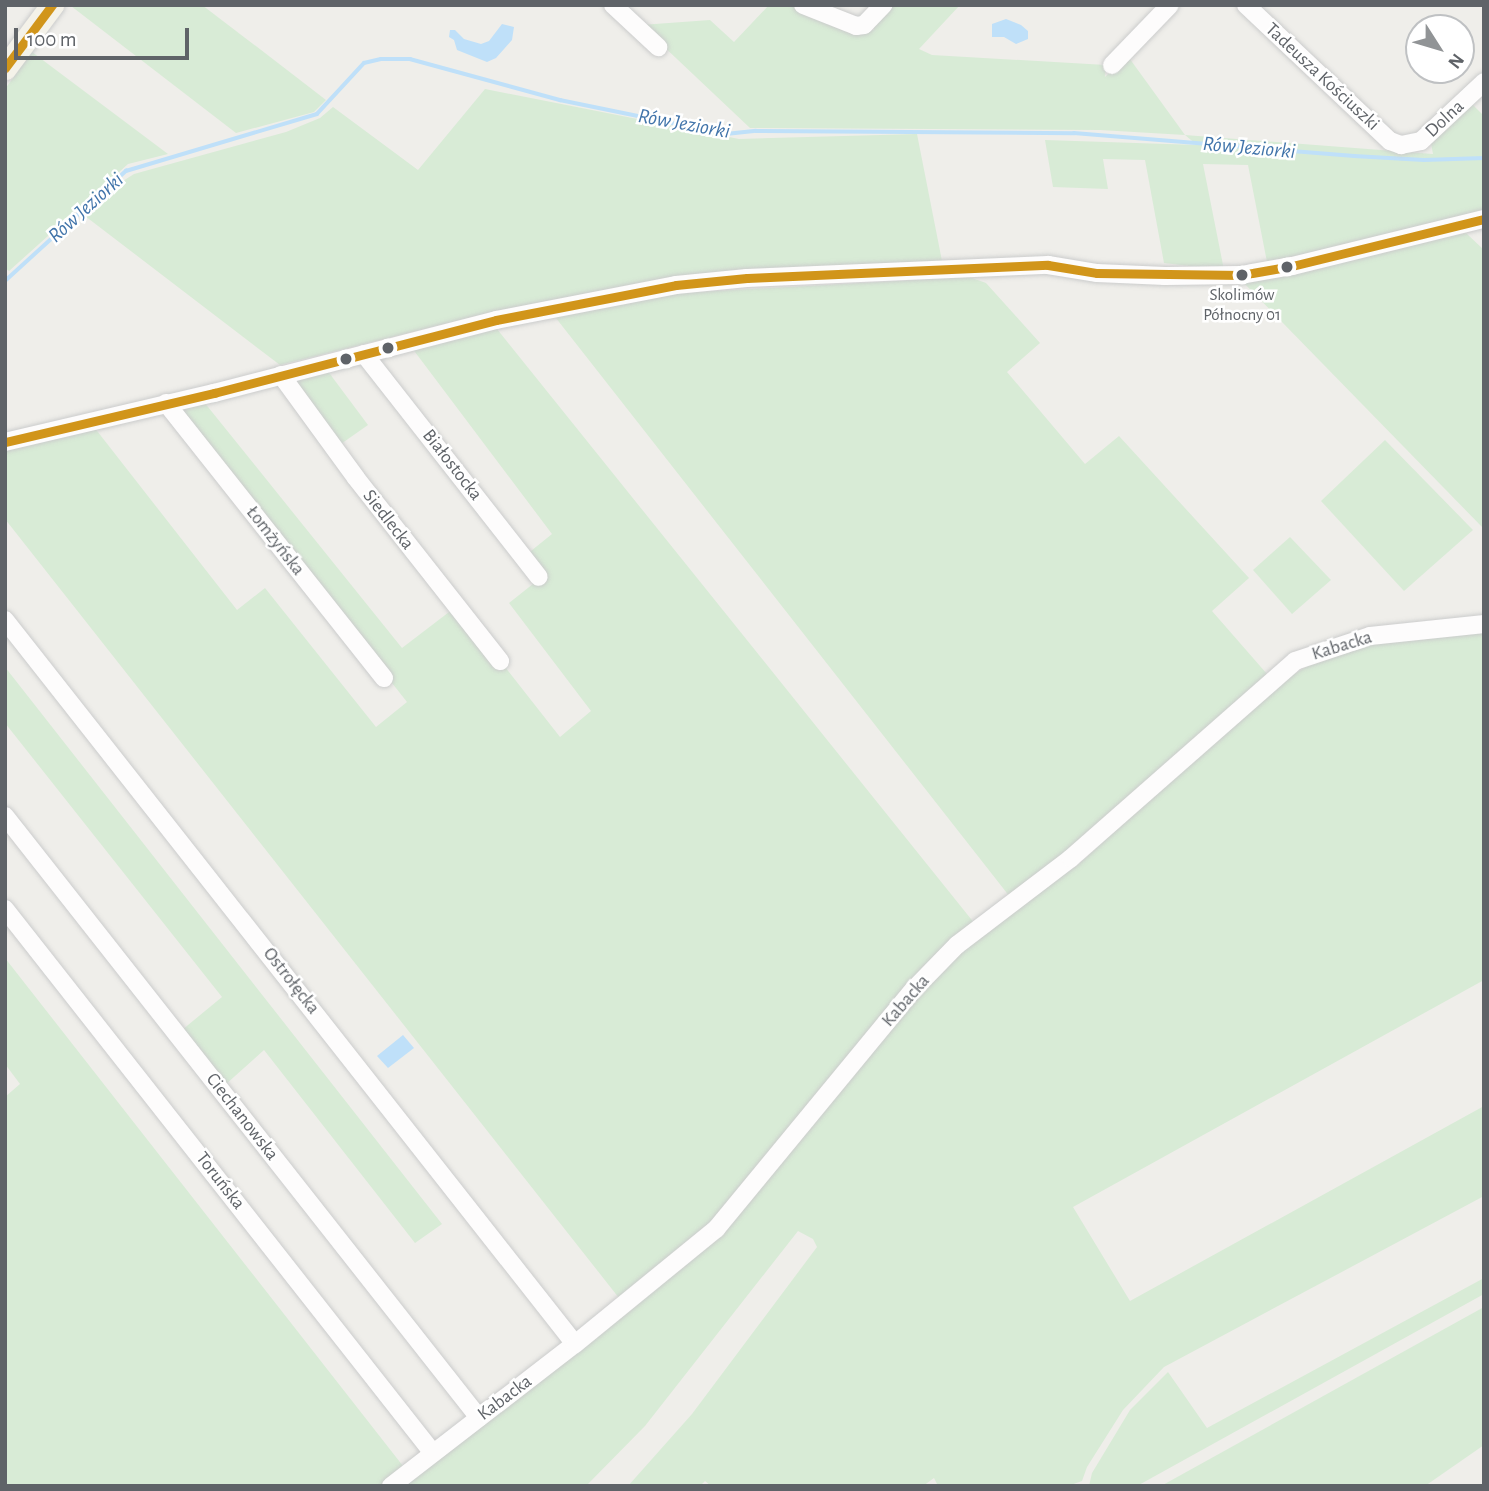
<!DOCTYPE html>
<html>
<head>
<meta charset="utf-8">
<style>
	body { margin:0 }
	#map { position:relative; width:1489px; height:1491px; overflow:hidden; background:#efeeea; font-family:"Alegreya Sans",sans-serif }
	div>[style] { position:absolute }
	.green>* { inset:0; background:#d8ebd6 }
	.water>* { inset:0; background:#bfe0f9 }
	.stream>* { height:3.5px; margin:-1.75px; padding:0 1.75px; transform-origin:1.75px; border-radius:1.75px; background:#bfe0f9 }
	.roads { filter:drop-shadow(0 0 2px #cbcccc) drop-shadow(0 0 2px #cbcccc) }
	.minor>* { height:18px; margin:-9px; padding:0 9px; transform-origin:9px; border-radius:9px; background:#fdfcfc }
	.major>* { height:23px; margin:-11.5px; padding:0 11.5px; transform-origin:11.5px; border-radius:11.5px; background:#f4f2e9 }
	.bus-1>* { height:9px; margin:-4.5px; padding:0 4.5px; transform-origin:4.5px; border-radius:4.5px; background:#d1951a }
	.dots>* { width:19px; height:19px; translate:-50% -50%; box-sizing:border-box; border:4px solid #fff; border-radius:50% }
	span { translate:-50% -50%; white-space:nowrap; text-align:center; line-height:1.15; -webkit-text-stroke:5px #fff; paint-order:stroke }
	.bus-label { font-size:17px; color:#5f6368 }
	.street-label { font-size:19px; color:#5f6368 }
	.water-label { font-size:21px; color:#4174aa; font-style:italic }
	.frame { position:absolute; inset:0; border:7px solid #5f6368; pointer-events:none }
	.north { position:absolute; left:1405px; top:14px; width:70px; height:70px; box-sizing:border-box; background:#fff; border:2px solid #bfc1c3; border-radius:50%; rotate:127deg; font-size:19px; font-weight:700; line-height:28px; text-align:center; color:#5f6368 }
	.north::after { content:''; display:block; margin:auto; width:24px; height:32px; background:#919496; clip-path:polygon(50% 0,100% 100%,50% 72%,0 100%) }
	.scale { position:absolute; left:14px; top:28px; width:175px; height:32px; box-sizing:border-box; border:4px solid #5f6368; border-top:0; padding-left:9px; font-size:21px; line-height:24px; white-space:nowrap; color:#5f6368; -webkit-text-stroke:5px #fff; paint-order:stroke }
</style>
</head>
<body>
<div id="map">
	<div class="green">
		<div style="clip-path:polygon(202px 5px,265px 53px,326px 100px,314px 112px,236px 133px,71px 6px)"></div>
		<div style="clip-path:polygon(769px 5px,791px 5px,855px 31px,874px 30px,874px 19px,887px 5px,960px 5px,919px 49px,932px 55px,1106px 65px,1105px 77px,1127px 55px,1185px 135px,1433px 154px,1431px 143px,1472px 104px,1484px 116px,1484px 214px,1267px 262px,1248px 165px,1203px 164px,1224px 270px,1164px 263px,1145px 160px,1103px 159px,1108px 189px,1053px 187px,1045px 140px,1197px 145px,1185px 135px,1100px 130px,750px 128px,641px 25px,710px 20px,734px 42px)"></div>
		<div style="clip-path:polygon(32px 52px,168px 154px,128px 164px,9px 271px,5px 268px,5px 89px)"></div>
		<div style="clip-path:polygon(485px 89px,739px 139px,917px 134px,943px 266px,695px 277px,476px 316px,280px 365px,85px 216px,115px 186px,134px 174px,286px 132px,320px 118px,333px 107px,418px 170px)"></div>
		<div style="clip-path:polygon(1466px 233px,1484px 250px,1484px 529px,1241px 280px)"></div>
		<div style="clip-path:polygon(969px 277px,986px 283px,1040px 343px,1007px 372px,1085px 464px,1119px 436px,1249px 578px,1212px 611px,1267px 674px,1152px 782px,1010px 897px,552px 313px,678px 293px)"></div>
		<div style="clip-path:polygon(493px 324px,975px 924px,710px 1226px,619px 1298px,5px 519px,5px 448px,94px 427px,237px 610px,265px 588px,376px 727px,407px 702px,176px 409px,204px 402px,402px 648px,453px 609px,499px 671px,505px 667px,560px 737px,591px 711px,509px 603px,543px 576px,526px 555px,552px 534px,412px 348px)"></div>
		<div style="clip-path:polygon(327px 370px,368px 425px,338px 446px,290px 380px)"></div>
		<div style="clip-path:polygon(1385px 440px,1473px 530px,1404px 591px,1321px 501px)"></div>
		<div style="clip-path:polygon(1290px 537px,1331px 580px,1292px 614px,1253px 570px)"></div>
		<div style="clip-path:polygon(1484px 629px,1484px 980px,1073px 1207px,1130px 1301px,1484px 1106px,1484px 1196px,1164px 1367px,1123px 1410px,1087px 1467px,1082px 1481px,1068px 1486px,938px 1486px,934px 1478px,923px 1486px,711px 1486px,705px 1481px,700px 1486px,628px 1486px,692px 1414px,817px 1247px,813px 1239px,798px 1231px,645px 1426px,586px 1486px,400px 1486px,718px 1234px,920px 992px,977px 936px,1079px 864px,1215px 739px,1290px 677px,1326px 654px,1365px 643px)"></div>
		<div style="clip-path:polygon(5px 667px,442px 1224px,415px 1243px,264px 1050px,225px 1085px,182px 1030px,222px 997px,5px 723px)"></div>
		<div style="clip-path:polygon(5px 958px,403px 1466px,380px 1486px,5px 1486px,5px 1097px,20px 1084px,5px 1064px)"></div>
		<div style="clip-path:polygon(1484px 1278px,1484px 1294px,1137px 1486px,1089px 1486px,1092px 1473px,1130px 1410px,1168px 1372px,1207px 1428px)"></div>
		<div style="clip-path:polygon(1484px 1307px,1484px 1445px,1425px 1486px,1161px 1486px)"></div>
	</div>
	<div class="water">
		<div style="clip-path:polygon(1006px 19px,1021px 25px,1028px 31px,1028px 39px,1016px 44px,1004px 37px,992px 37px,992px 24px)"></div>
		<div style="clip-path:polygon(502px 24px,514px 27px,512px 40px,496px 58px,487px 62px,457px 50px,454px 40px,449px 37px,450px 30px,455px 30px,464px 39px,481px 44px,489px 41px)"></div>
		<div style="clip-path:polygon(403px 1035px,414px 1048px,388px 1068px,377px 1056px)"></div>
	</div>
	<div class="stream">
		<div style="left:5px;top:281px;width:164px;rotate:-42.3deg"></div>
		<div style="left:126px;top:171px;width:199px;rotate:-16.6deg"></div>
		<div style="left:317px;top:114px;width:69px;rotate:-47.3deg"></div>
		<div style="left:364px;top:63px;width:17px;rotate:-13deg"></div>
		<div style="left:381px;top:59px;width:29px"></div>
		<div style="left:410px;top:59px;width:156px;rotate:15.3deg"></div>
		<div style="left:560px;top:100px;width:169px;rotate:11.6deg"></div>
		<div style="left:726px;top:134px;width:30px;rotate:-6deg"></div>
		<div style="left:756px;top:131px;width:318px;rotate:0.4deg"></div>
		<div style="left:1074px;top:133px;width:281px;rotate:4.7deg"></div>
		<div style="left:1354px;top:156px;width:70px;rotate:3.3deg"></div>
		<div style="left:1424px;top:160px;width:60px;rotate:-1.9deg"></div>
	</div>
	<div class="roads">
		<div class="minor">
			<div style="left:613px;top:5px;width:62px;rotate:43deg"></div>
			<div style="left:803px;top:5px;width:57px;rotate:21.6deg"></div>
			<div style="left:856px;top:26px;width:8px;rotate:-7deg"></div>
			<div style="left:864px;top:25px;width:28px;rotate:-46deg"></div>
			<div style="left:1246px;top:5px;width:198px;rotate:43.4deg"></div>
			<div style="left:1390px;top:141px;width:12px;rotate:20deg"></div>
			<div style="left:1401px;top:145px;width:20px;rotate:-11deg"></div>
			<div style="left:1421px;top:141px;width:86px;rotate:-43.1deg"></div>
			<div style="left:1112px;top:65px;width:83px;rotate:-46deg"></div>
			<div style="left:364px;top:354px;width:283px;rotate:51.9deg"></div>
			<div style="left:281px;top:375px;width:127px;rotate:53.9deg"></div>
			<div style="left:356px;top:478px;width:233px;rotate:51.8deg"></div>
			<div style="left:166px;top:403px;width:351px;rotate:51.6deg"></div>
			<div style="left:5px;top:442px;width:215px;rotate:-13.2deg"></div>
			<div style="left:214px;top:393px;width:291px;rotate:-14.5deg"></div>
			<div style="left:496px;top:320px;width:183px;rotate:-11deg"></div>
			<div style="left:676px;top:285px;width:71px;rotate:-5.6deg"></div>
			<div style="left:747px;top:278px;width:301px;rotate:-2.5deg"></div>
			<div style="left:1048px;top:265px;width:50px;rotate:9.3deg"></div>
			<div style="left:1097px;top:273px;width:68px;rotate:2.5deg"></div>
			<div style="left:1165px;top:276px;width:76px;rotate:-0.8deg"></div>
			<div style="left:1241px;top:275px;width:52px;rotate:-10deg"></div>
			<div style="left:1292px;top:266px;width:198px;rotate:-13.8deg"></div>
			<div style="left:5px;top:620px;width:921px;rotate:51.79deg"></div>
			<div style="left:5px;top:816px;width:766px;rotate:51.78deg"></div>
			<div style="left:5px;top:909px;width:692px;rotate:51.81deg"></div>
			<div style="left:391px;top:1486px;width:232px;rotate:-37.7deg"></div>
			<div style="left:575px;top:1344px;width:182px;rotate:-39.2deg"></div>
			<div style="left:716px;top:1229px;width:313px;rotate:-50.5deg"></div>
			<div style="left:915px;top:988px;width:60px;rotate:-45.7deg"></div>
			<div style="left:957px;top:945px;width:143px;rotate:-37.3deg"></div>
			<div style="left:1071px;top:858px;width:298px;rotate:-41.3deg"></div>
			<div style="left:1295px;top:661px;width:79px;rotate:-18.4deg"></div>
			<div style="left:1370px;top:636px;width:115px;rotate:-6deg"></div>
		</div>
		<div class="major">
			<div style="left:5px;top:68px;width:79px;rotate:-53.3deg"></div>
		</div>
	</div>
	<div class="bus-1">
		<div style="left:5px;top:68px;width:79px;rotate:-53.3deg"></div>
		<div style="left:5px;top:442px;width:215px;rotate:-13.2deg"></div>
		<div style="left:214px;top:393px;width:291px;rotate:-14.5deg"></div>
		<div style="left:496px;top:320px;width:183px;rotate:-11deg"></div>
		<div style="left:676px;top:285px;width:71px;rotate:-5.6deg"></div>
		<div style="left:747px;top:278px;width:301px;rotate:-2.5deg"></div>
		<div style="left:1048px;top:265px;width:50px;rotate:9.3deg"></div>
		<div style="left:1097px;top:273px;width:144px;rotate:0.8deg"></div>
		<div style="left:1241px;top:275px;width:52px;rotate:-10deg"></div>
		<div style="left:1292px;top:266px;width:198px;rotate:-13.8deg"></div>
	</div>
	<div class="dots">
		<div style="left:1287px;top:267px;background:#5f6368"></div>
		<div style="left:1242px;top:275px;background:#5f6368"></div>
		<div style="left:388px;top:348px;background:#5f6368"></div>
		<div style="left:346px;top:359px;background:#5f6368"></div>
	</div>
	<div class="bus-label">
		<span style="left:1242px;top:305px">Skolimów<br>Północny 01</span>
	</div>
	<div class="street-label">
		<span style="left:1322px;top:77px;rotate:43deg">Tadeusza Kościuszki</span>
		<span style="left:1445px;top:119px;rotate:-43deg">Dolna</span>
		<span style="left:452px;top:465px;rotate:52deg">Białostocka</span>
		<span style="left:388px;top:520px;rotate:52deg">Siedlecka</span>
		<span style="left:275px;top:541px;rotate:52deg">Łomżyńska</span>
		<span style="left:1342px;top:646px;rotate:-17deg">Kabacka</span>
		<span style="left:291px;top:981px;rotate:52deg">Ostrołęcka</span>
		<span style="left:906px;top:1001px;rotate:-49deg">Kabacka</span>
		<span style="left:242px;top:1117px;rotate:52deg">Ciechanowska</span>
		<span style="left:220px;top:1181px;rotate:52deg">Toruńska</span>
		<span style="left:505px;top:1398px;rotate:-37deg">Kabacka</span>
	</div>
	<div class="water-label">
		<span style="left:684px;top:124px;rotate:10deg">Rów Jeziorki</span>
		<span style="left:1249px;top:148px;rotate:5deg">Rów Jeziorki</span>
		<span style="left:86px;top:208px;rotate:-42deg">Rów Jeziorki</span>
	</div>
	<div class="frame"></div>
	<div class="north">N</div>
	<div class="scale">100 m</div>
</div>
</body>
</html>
